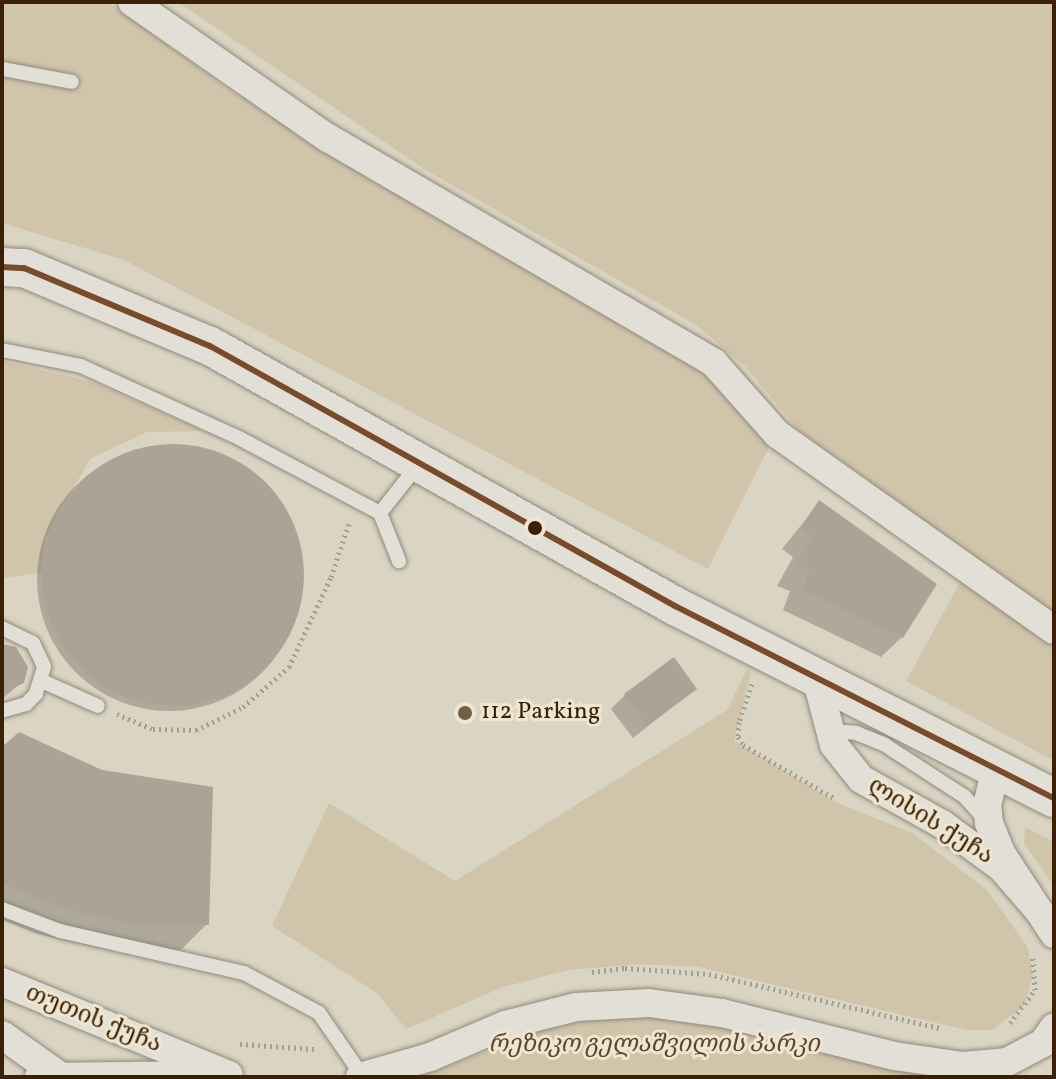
<!DOCTYPE html>
<html>
<head>
<meta charset="utf-8">
<style>
	body { margin:0 }
	#map { position:relative; width:1056px; height:1079px; overflow:hidden; background:#dad4c2; font-family:Vollkorn,"Noto Serif Georgian",serif }
	div>[style] { position:absolute }
	.green>* { inset:0; background:#d0c5ab }
	.shadow>* { inset:0; background:#0003 }
	.round { border-radius:50% }
	.building>* { inset:0; background:#aba496 }
	.path>* { height:5px; margin-top:-2.5px; transform-origin:0; background:repeating-linear-gradient(90deg,#a49e94 0 2px,transparent 0 6px) }
	.roads { filter:drop-shadow(0 0 2px #918a7c) drop-shadow(0 0 2px #918a7c) }
	.lane>* { height:14px; margin:-7px; padding:0 7px; transform-origin:7px; border-radius:7px; background:#e2dfd6 }
	.street>* { height:28px; margin:-14px; padding:0 14px; transform-origin:14px; border-radius:14px; background:#e2dfd6 }
	.secondary>* { height:38px; margin:-19px; padding:0 19px; transform-origin:19px; border-radius:19px; background:#e2dfd6 }
	.bus-1>* { height:6px; margin:-3px; padding:0 3px; transform-origin:3px; border-radius:3px; background:#7a4b2a }
	.dots>* { width:22px; height:22px; translate:-50% -50%; box-sizing:border-box; border:4px solid #eee6d0; border-radius:50% }
	span { translate:-50% -50%; white-space:nowrap; text-align:center; line-height:1.15; -webkit-text-stroke:6px #eee6d0; paint-order:stroke }
	.poi-label { font-size:24px; color:#3c2006 }
	.left { translate:0 -50%; text-align:left }
	.street-label { font-size:24px; color:#3c2006 }
	.park-label { font-size:24px; color:#5f462b; font-style:italic }
	.frame { position:absolute; inset:0; border:4px solid #3c2006; pointer-events:none }
</style>
</head>
<body>
<div id="map">
	<div class="green">
		<div style="clip-path:polygon(2px 2px,108px 2px,228px 89px,319px 147px,706px 362px,772px 441px,708px 569px,124px 260px,2px 223px)"></div>
		<div style="clip-path:polygon(178px 2px,1054px 2px,1054px 613px,798px 430px,745px 366px,696px 325px,424px 169px)"></div>
		<div style="clip-path:polygon(2px 361px,92px 382px,203px 431px,147px 432px,90px 459px,46px 538px,41px 573px,2px 578px)"></div>
		<div style="clip-path:polygon(963px 577px,1054px 643px,1054px 761px,906px 681px)"></div>
		<div style="clip-path:polygon(747px 669px,751px 673px,734px 741px,840px 804px,912px 833px,987px 890px,1027px 946px,1033px 976px,1024px 1006px,992px 1030px,967px 1030px,698px 967px,639px 964px,569px 970px,503px 987px,406px 1029px,377px 993px,272px 926px,329px 803px,455px 881px,727px 710px)"></div>
		<div style="clip-path:polygon(1025px 827px,1054px 842px,1054px 886px,1024px 844px)"></div>
		<div style="clip-path:polygon(643px 1012px,730px 1024px,938px 1077px,420px 1077px,568px 1020px)"></div>
	</div>
	<div class="shadow">
		<div class="round" style="left:37px;top:447px;width:264px;height:264px"></div>
		<div style="clip-path:polygon(819px 503px,902px 637px,881px 657px,783px 610px,790px 591px,777px 586px,793px 557px,782px 549px)"></div>
		<div style="clip-path:polygon(2px 648px,22px 682px,2px 699px)"></div>
		<div style="clip-path:polygon(695px 689px,633px 738px,611px 709px,625px 695px)"></div>
		<div style="clip-path:polygon(2px 750px,207px 924px,181px 950px,109px 950px,37px 934px,2px 920px)"></div>
	</div>
	<div class="building">
		<div class="round" style="left:42px;top:444px;width:262px;height:262px"></div>
		<div style="clip-path:polygon(819px 500px,937px 584px,903px 638px,802px 590px,810px 570px,796px 565px,812px 536px,801px 527px)"></div>
		<div style="clip-path:polygon(2px 644px,16px 647px,28px 667px,24px 683px,2px 693px)"></div>
		<div style="clip-path:polygon(674px 657px,697px 689px,647px 726px,624px 694px)"></div>
		<div style="clip-path:polygon(19px 732px,102px 770px,213px 787px,209px 925px,137px 925px,64px 909px,2px 883px,2px 747px)"></div>
	</div>
	<div class="path">
		<div style="left:752px;top:684px;width:40px;rotate:108.9deg"></div>
		<div style="left:739px;top:722px;width:15px;rotate:94deg"></div>
		<div style="left:738px;top:737px;width:9px;rotate:58deg"></div>
		<div style="left:743px;top:745px;width:105px;rotate:30.2deg"></div>
		<div style="left:117px;top:714px;width:39px;rotate:23deg"></div>
		<div style="left:153px;top:729px;width:43px;rotate:1.3deg"></div>
		<div style="left:196px;top:730px;width:52px;rotate:-26.1deg"></div>
		<div style="left:243px;top:707px;width:61px;rotate:-41deg"></div>
		<div style="left:289px;top:667px;width:99px;rotate:-65deg"></div>
		<div style="left:331px;top:577px;width:59px;rotate:-71.3deg"></div>
		<div style="left:592px;top:972px;width:33px;rotate:-7deg"></div>
		<div style="left:625px;top:968px;width:84px;rotate:4.1deg"></div>
		<div style="left:709px;top:974px;width:236px;rotate:13.2deg"></div>
		<div style="left:1010px;top:1023px;width:41px;rotate:-52.9deg"></div>
		<div style="left:1035px;top:990px;width:32px;rotate:-94deg"></div>
		<div style="left:240px;top:1044px;width:74px;rotate:3.9deg"></div>
	</div>
	<div class="roads">
		<div class="lane">
			<div style="left:2px;top:69px;width:71px;rotate:10.5deg"></div>
			<div style="left:2px;top:350px;width:81px;rotate:11.4deg"></div>
			<div style="left:81px;top:366px;width:174px;rotate:24.5deg"></div>
			<div style="left:239px;top:438px;width:160px;rotate:28deg"></div>
			<div style="left:380px;top:513px;width:61px;rotate:-51.6deg"></div>
			<div style="left:380px;top:513px;width:52px;rotate:68.4deg"></div>
			<div style="left:2px;top:628px;width:34px;rotate:26deg"></div>
			<div style="left:33px;top:643px;width:26px;rotate:65deg"></div>
			<div style="left:44px;top:667px;width:28px;rotate:107deg"></div>
			<div style="left:36px;top:694px;width:14px;rotate:135deg"></div>
			<div style="left:26px;top:704px;width:25px;rotate:164deg"></div>
			<div style="left:42px;top:681px;width:61px;rotate:24.1deg"></div>
			<div style="left:830px;top:731px;width:26px;rotate:4deg"></div>
			<div style="left:856px;top:733px;width:31px;rotate:22deg"></div>
			<div style="left:885px;top:745px;width:95px;rotate:33deg"></div>
			<div style="left:965px;top:797px;width:31px;rotate:48deg"></div>
			<div style="left:2px;top:909px;width:62px;rotate:20.8deg"></div>
			<div style="left:60px;top:931px;width:189px;rotate:12.9deg"></div>
			<div style="left:244px;top:973px;width:85px;rotate:28.1deg"></div>
			<div style="left:319px;top:1013px;width:78px;rotate:55.5deg"></div>
		</div>
		<div class="street">
			<div style="left:132px;top:2px;width:239px;rotate:34.8deg"></div>
			<div style="left:328px;top:138px;width:447px;rotate:30.2deg"></div>
			<div style="left:714px;top:363px;width:95px;rotate:48.4deg"></div>
			<div style="left:777px;top:434px;width:339px;rotate:35.3deg"></div>
			<div style="left:817px;top:681px;width:66px;rotate:75.1deg"></div>
			<div style="left:834px;top:745px;width:43px;rotate:51.5deg"></div>
			<div style="left:861px;top:779px;width:93px;rotate:29.1deg"></div>
			<div style="left:942px;top:824px;width:74px;rotate:36.3deg"></div>
			<div style="left:1002px;top:868px;width:57px;rotate:49.3deg"></div>
			<div style="left:996px;top:769px;width:36px;rotate:104deg"></div>
			<div style="left:987px;top:804px;width:19px;rotate:84deg"></div>
			<div style="left:989px;top:823px;width:32px;rotate:68deg"></div>
			<div style="left:1001px;top:853px;width:97px;rotate:56.8deg"></div>
			<div style="left:2px;top:982px;width:245px;rotate:22.3deg"></div>
			<div style="left:2px;top:1035px;width:67px;rotate:35.3deg"></div>
			<div style="left:39px;top:1077px;width:174px;rotate:-0.7deg"></div>
			<div style="left:360px;top:1077px;width:73px;rotate:-15.9deg"></div>
			<div style="left:430px;top:1057px;width:82px;rotate:-23.1deg"></div>
			<div style="left:505px;top:1025px;width:73px;rotate:-14.2deg"></div>
			<div style="left:576px;top:1007px;width:73px;rotate:-3.1deg"></div>
			<div style="left:649px;top:1003px;width:74px;rotate:7.8deg"></div>
			<div style="left:722px;top:1013px;width:177px;rotate:14deg"></div>
			<div style="left:894px;top:1056px;width:70px;rotate:8.2deg"></div>
			<div style="left:963px;top:1066px;width:44px;rotate:-5.2deg"></div>
			<div style="left:1007px;top:1062px;width:41px;rotate:-27.8deg"></div>
			<div style="left:1043px;top:1043px;width:19px;rotate:-55deg"></div>
		</div>
		<div class="secondary">
			<div style="left:2px;top:267px;width:22px;rotate:3deg"></div>
			<div style="left:24px;top:268px;width:202px;rotate:22.8deg"></div>
			<div style="left:210px;top:346px;width:533px;rotate:29.21deg"></div>
			<div style="left:675px;top:606px;width:425px;rotate:26.9deg"></div>
		</div>
	</div>
	<div class="bus-1">
		<div style="left:2px;top:267px;width:22px;rotate:3deg"></div>
		<div style="left:24px;top:268px;width:202px;rotate:22.8deg"></div>
		<div style="left:210px;top:346px;width:533px;rotate:29.21deg"></div>
		<div style="left:675px;top:606px;width:425px;rotate:26.9deg"></div>
	</div>
	<div class="dots">
		<div style="left:535px;top:528px;background:#3c2006"></div>
		<div style="left:465px;top:713px;background:#735f48"></div>
	</div>
	<div class="poi-label">
		<span class="left" style="left:481px;top:713px">112 Parking</span>
	</div>
	<div class="street-label">
		<span style="left:930px;top:822px;rotate:32deg">ლისის ქუჩა</span>
		<span style="left:93px;top:1020px;rotate:22deg">თუთის ქუჩა</span>
	</div>
	<div class="park-label">
		<span style="left:654px;top:1046px">რეზიკო გელაშვილის პარკი</span>
	</div>
	<div class="frame"></div>
</div>
</body>
</html>
